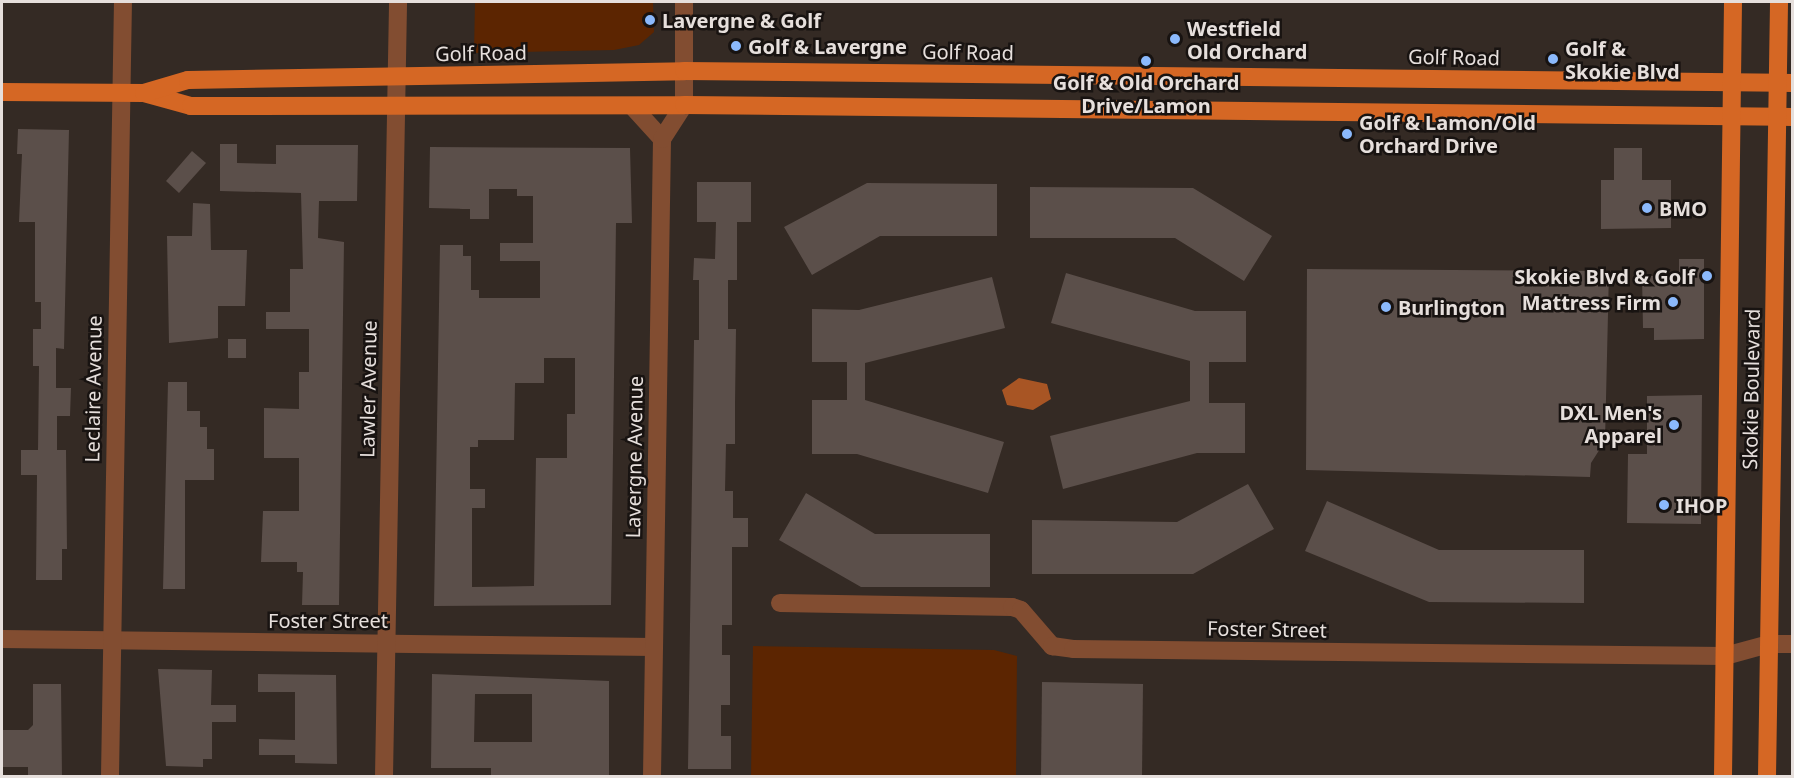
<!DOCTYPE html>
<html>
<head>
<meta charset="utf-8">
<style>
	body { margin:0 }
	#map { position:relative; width:1794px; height:778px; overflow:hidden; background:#342a24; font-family:"Noto Sans",sans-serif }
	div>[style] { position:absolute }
	.green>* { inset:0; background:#5c2501 }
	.water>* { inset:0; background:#a85524 }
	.building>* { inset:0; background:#5b4f4a }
	.minor>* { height:18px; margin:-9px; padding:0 9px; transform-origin:9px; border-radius:9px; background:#824d31 }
	.major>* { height:18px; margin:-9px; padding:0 9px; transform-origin:9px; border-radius:9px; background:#d56724 }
	.dots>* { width:16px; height:16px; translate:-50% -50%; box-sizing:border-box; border:3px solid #181311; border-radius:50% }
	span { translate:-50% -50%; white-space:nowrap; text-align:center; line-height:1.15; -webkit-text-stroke:5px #181311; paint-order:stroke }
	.poi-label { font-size:20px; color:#e6dfdc; font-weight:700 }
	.left { translate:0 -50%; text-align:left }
	.right { translate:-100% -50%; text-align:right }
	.street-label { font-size:20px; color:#e6dfdc }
	.frame { position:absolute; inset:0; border:3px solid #e6dfdc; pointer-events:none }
</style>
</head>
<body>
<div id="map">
	<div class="green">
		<div style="clip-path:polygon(475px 2px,653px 2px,654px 32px,639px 45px,614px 50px,474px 53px)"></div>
		<div style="clip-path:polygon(753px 646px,994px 650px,1017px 656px,1016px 776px,751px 776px)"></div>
	</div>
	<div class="water">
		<div style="clip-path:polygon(1019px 378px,1047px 384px,1051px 399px,1033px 410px,1007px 405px,1002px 390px)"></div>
	</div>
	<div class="building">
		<div style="clip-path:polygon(18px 129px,69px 130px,64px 349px,56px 348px,56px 388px,71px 388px,70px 416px,57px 416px,57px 450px,66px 450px,67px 549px,62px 549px,62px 580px,36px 580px,37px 475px,21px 475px,21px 450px,38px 450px,39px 366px,33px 366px,33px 329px,41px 329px,41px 302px,35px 302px,35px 222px,19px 222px,22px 154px,17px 154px)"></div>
		<div style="clip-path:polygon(220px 144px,237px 144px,237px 163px,276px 164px,276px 145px,358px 145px,357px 201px,319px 201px,318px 238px,344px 242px,339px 605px,302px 605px,303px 572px,297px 572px,297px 562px,261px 562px,263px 511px,299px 511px,299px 458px,264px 458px,264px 408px,299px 409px,299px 372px,309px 372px,309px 329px,266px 329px,266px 312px,290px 312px,290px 269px,303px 269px,301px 193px,220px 191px)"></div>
		<div style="clip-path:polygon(evenodd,430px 147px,630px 148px,632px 223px,616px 223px,611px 605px,434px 606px,440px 245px,463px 245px,463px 256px,471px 256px,471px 290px,479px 290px,479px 298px,540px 298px,540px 261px,500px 261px,500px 243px,533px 243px,533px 196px,517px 196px,517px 189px,489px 189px,489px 219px,470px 219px,470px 209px,429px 208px,430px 147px,544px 358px,575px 358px,575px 414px,567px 414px,567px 458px,536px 458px,534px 586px,472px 587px,472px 508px,485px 508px,485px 489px,470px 489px,470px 447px,478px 447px,478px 440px,514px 440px,515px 383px,544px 383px,544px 358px)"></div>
		<div style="clip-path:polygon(1614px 148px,1642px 148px,1642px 180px,1671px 180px,1671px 228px,1601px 229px,1601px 180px,1614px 180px)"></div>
		<div style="clip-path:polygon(192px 151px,206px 163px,179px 193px,166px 181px)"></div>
		<div style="clip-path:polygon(697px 182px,751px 182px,751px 222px,737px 222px,737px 280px,728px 280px,728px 329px,736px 329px,735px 404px,735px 444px,726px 444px,725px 491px,733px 491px,733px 518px,748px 518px,748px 547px,732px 547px,732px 625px,722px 625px,722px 655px,730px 655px,730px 705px,721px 705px,721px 736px,731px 736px,731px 769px,688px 769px,694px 340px,699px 340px,699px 280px,693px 280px,694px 258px,715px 259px,716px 222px,697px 222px)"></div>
		<div style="clip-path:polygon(867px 183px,997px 184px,997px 236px,880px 236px,812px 275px,784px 227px)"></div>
		<div style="clip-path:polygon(1030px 187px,1193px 188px,1272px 236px,1244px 281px,1175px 238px,1030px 238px)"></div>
		<div style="clip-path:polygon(193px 203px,210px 204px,211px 250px,247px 250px,245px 306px,218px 306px,218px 338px,169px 343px,167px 236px,192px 236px)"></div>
		<div style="clip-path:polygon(1679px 259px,1704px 259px,1704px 339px,1654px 340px,1654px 328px,1643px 328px,1642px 276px,1679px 276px)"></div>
		<div style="clip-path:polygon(1307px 269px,1609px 271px,1605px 441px,1591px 463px,1590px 477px,1306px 470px)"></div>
		<div style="clip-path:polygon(1066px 273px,1195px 311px,1246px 311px,1246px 362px,1209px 362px,1209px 403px,1245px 403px,1245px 453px,1197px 453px,1063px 489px,1050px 436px,1190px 401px,1190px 361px,1051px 323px)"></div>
		<div style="clip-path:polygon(992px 277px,1005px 328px,865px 363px,865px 400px,1004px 442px,988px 493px,857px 454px,812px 454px,812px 400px,847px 400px,847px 362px,812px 362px,812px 309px,859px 310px)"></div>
		<div style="clip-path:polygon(228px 339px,246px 339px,246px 358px,228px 358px)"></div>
		<div style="clip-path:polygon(168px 382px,187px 382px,187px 411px,200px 411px,200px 427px,207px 427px,207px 449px,214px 449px,214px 480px,185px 480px,185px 589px,163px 589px)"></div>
		<div style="clip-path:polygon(1702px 395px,1701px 524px,1627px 523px,1628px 454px,1647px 454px,1647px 396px)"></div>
		<div style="clip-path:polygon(1248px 484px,1274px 529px,1193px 574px,1032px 574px,1032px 520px,1177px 522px)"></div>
		<div style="clip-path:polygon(806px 493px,875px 534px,990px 534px,990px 587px,861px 587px,779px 540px)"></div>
		<div style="clip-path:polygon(1327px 501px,1439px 550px,1584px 550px,1584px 603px,1429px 602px,1305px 551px)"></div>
		<div style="clip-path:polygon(158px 669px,212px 670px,211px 705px,236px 705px,236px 722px,212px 722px,212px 759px,203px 759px,203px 767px,166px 766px)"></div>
		<div style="clip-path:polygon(258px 674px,336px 675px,337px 764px,295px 763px,295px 755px,259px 755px,259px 739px,295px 740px,295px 692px,258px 692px)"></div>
		<div style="clip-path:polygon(evenodd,432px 674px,609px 681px,609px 777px,491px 777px,491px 768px,431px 768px,432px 674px,475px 694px,532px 694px,532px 742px,474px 742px,475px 694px)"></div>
		<div style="clip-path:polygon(1042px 682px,1143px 684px,1142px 777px,1041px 777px)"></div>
		<div style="clip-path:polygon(33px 684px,61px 684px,62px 777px,28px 777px,28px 767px,2px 767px,2px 730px,28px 730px,33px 725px)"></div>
	</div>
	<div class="minor">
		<div style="left:632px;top:106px;width:45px;rotate:47.7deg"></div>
		<div style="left:780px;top:603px;width:232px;rotate:1deg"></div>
		<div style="left:1012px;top:607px;width:9px;rotate:18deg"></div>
		<div style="left:1021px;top:610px;width:48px;rotate:49.3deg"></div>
		<div style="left:1052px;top:646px;width:21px;rotate:8deg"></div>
		<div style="left:1073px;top:649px;width:652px;rotate:0.62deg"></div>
		<div style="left:1725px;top:656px;width:46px;rotate:-15.3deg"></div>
		<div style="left:1769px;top:644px;width:23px"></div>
		<div style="left:2px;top:639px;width:652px;rotate:0.7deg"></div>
		<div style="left:110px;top:776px;width:774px;rotate:-89.04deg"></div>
		<div style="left:384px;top:776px;width:774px;rotate:-88.96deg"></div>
		<div style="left:652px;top:776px;width:637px;rotate:-89.1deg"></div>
		<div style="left:662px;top:139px;width:40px;rotate:-57.1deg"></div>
		<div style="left:684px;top:105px;width:103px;rotate:-90deg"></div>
	</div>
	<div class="major">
		<div style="left:2px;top:92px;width:142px;rotate:0.4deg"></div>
		<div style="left:144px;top:93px;width:49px;rotate:15.5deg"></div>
		<div style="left:191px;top:106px;width:493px;rotate:-0.1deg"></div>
		<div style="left:684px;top:105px;width:1108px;rotate:0.62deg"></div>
		<div style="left:144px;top:93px;width:46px;rotate:-16.5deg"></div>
		<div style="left:188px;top:80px;width:496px;rotate:-1deg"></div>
		<div style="left:684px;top:71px;width:1108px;rotate:0.62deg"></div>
		<div style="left:1723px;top:776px;width:774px;rotate:-89.26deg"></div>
		<div style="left:1767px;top:776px;width:774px;rotate:-89.11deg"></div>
	</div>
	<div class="dots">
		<div style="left:650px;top:20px;background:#8bb9fc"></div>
		<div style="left:1175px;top:39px;background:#8bb9fc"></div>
		<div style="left:736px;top:46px;background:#8bb9fc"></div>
		<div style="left:1553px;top:59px;background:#8bb9fc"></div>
		<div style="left:1146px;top:61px;background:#8bb9fc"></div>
		<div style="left:1347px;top:134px;background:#8bb9fc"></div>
		<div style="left:1647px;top:208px;background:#8bb9fc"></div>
		<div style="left:1707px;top:276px;background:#8bb9fc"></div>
		<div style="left:1673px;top:302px;background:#8bb9fc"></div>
		<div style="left:1386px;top:307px;background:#8bb9fc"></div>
		<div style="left:1674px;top:425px;background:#8bb9fc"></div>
		<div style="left:1664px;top:505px;background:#8bb9fc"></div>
	</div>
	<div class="poi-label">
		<span class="left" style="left:662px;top:20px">Lavergne &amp; Golf</span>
		<span class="left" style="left:1187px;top:40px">Westfield<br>Old Orchard</span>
		<span class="left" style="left:748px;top:46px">Golf &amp; Lavergne</span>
		<span class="left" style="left:1565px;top:60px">Golf &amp;<br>Skokie Blvd</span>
		<span style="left:1146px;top:94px">Golf &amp; Old Orchard<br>Drive/Lamon</span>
		<span class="left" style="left:1359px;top:134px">Golf &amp; Lamon/Old<br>Orchard Drive</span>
		<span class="left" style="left:1659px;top:208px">BMO</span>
		<span class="right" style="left:1695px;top:276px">Skokie Blvd &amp; Golf</span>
		<span class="right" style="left:1661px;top:302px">Mattress Firm</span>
		<span class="left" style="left:1398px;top:307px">Burlington</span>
		<span class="right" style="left:1662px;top:424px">DXL Men's<br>Apparel</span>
		<span class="left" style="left:1676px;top:505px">IHOP</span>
	</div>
	<div class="street-label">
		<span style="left:968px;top:52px;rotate:1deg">Golf Road</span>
		<span style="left:481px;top:53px;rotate:-1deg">Golf Road</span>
		<span style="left:1454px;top:57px;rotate:1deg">Golf Road</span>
		<span style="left:93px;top:389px;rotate:-89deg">Leclaire Avenue</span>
		<span style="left:368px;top:389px;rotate:-89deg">Lawler Avenue</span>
		<span style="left:1751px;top:389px;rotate:-89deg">Skokie Boulevard</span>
		<span style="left:634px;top:457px;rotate:-89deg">Lavergne Avenue</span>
		<span style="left:328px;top:620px">Foster Street</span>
		<span style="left:1267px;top:629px;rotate:1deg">Foster Street</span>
	</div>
	<div class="frame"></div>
</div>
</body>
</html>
